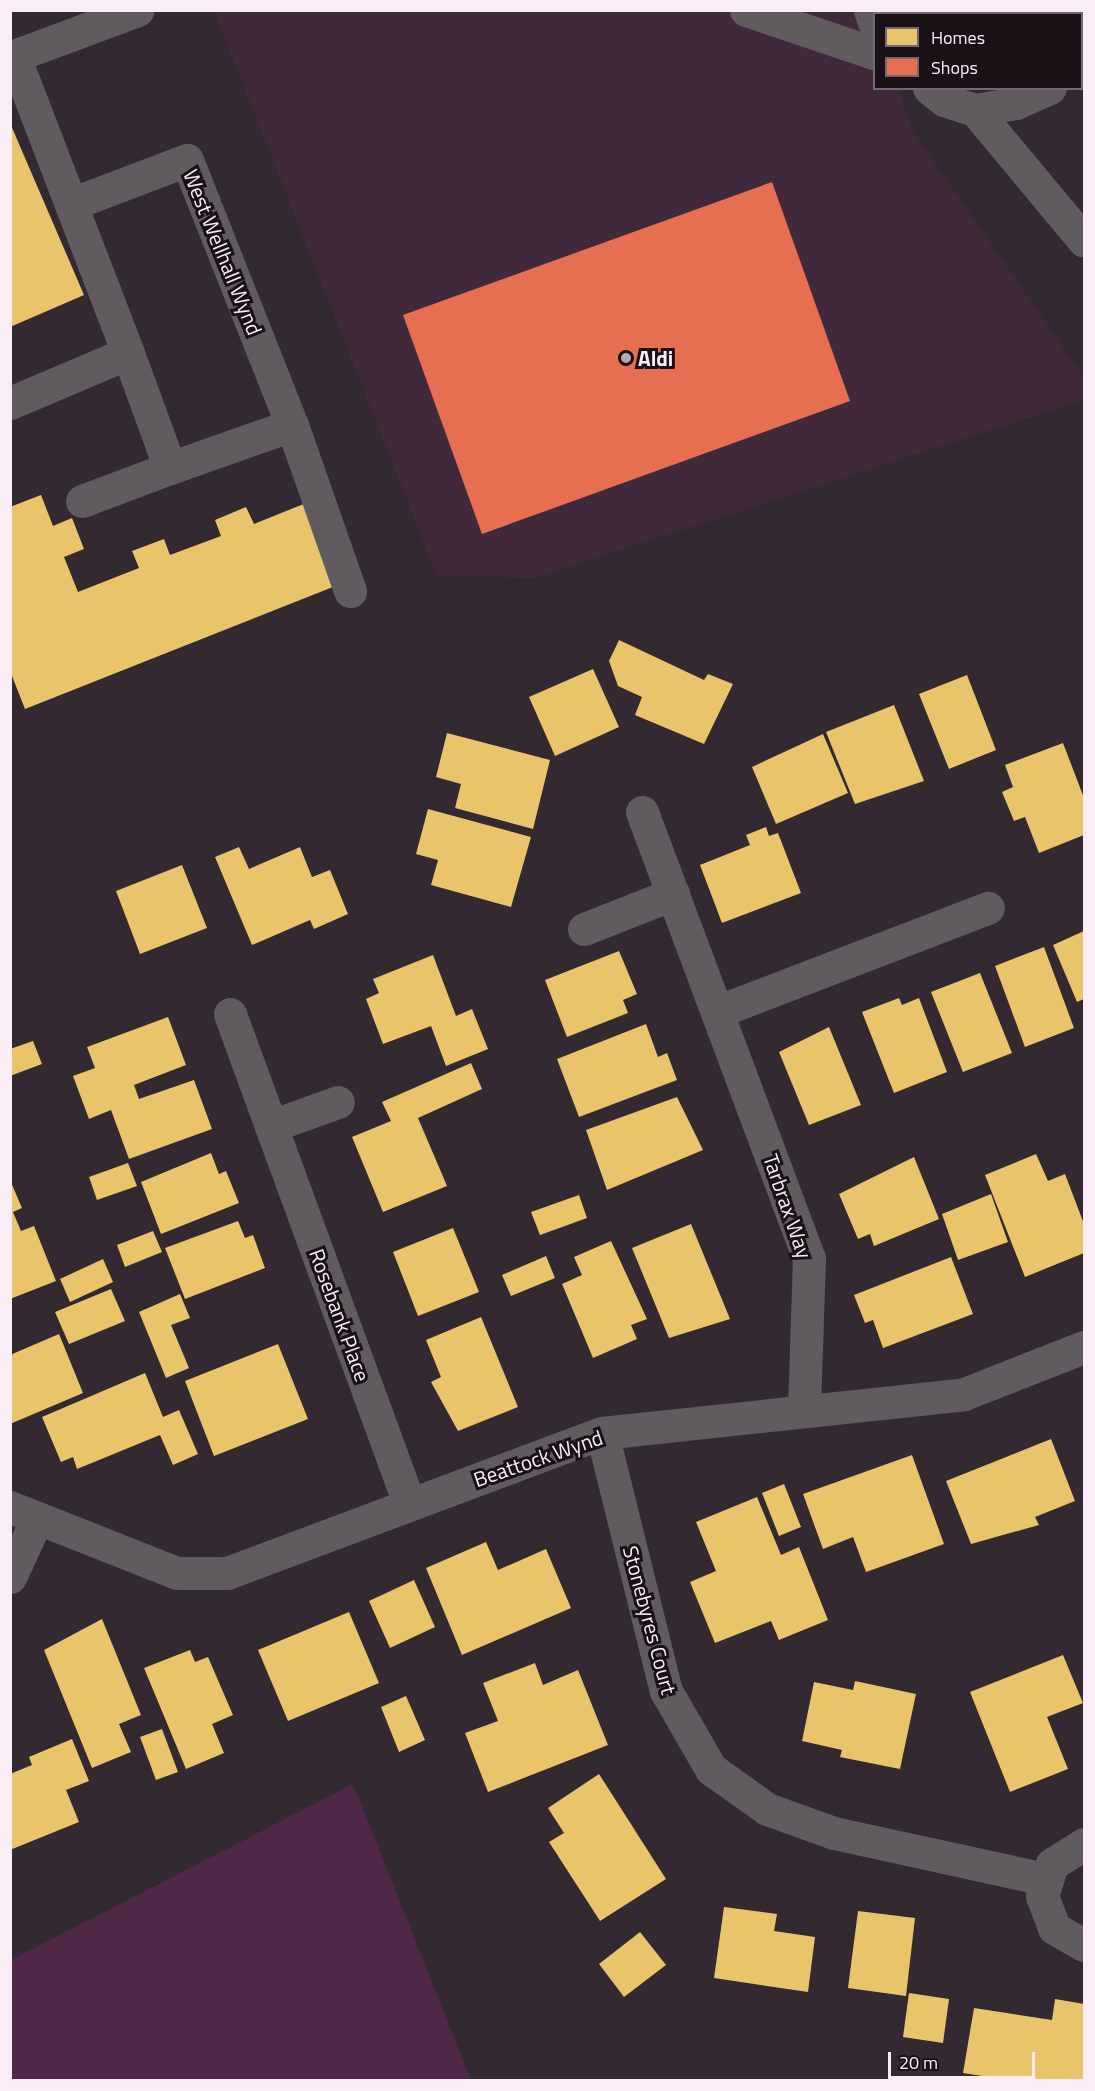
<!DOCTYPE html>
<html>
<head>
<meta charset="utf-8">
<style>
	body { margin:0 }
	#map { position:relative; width:1095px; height:2091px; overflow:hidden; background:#332931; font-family:"Titillium Web",sans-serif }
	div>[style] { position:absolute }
	.built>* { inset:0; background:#3f293a }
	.green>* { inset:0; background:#502847 }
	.homes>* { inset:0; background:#e9c46a }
	.shops>* { inset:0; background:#e76f51 }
	.minor>* { height:33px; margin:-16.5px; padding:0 16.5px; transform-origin:16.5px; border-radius:16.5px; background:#605b5f }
	.tertiary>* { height:33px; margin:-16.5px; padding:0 16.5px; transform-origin:16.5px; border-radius:16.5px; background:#605b5f }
	.dots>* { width:16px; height:16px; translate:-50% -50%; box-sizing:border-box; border:3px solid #1a1117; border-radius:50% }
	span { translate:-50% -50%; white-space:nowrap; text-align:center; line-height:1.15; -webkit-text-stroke:6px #1a1117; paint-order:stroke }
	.street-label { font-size:21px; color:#faedf6 }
	.poi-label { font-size:21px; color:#faedf6; font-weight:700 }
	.left { translate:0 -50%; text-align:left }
	.frame { position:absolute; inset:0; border:12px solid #faedf6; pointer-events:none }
	.legend { position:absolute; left:873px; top:12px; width:210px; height:78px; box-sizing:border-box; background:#1a1117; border:2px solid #746970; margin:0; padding:8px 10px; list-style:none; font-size:18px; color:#faedf6 }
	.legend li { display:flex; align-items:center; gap:12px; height:30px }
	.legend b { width:30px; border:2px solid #746970 }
	.scale { position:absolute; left:888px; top:2052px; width:147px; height:27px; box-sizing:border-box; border:3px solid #faedf6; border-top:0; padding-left:8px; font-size:18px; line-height:21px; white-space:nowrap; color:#faedf6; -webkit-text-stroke:4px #1a1117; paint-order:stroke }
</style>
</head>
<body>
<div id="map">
	<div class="built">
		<div style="clip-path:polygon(214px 11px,875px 11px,874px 88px,899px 89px,911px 129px,1084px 377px,1084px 400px,534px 578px,437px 576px)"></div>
	</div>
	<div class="green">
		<div style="clip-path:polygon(353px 1784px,471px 2080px,11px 2080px,11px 1960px)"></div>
	</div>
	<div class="homes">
		<div style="clip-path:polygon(10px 123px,84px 295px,10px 327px)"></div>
		<div style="clip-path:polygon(41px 495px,53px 526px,72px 518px,84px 549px,64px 557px,78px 592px,139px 568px,132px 551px,164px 539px,170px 555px,221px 536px,215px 520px,246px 507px,254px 524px,311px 501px,343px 583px,25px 709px,10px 671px,10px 507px)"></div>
		<div style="clip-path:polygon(619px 640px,704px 680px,708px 674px,733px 684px,704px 744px,635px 715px,642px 697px,618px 686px,609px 661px)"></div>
		<div style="clip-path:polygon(593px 669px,619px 727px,555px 756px,529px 697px)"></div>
		<div style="clip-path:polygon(967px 675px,996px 750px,949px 769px,919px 694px)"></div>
		<div style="clip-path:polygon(894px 705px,924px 781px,855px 804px,826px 732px)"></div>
		<div style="clip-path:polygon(447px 733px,550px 760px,533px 829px,455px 808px,461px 784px,436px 777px)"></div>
		<div style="clip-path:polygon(823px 734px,848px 793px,776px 824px,752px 767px)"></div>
		<div style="clip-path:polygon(1063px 743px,1084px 798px,1084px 835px,1039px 853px,1025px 817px,1014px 821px,1002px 792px,1013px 787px,1005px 765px)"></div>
		<div style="clip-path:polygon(428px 809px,531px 837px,511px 907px,431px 885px,438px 860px,416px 854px)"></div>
		<div style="clip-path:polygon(766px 827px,769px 836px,778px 833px,801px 893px,722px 923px,700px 865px,750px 845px,746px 835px)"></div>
		<div style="clip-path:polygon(239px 847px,249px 869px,300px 847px,312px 877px,330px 870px,348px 914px,314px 929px,310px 920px,252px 945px,215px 857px)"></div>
		<div style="clip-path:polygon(182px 865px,207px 928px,140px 954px,116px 891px)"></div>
		<div style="clip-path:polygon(1084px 931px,1084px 999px,1077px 1002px,1053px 945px)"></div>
		<div style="clip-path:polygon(1044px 947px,1074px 1028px,1025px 1047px,995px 966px)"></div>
		<div style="clip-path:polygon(619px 951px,637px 994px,623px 1000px,628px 1013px,567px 1037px,545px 980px)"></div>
		<div style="clip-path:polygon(433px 955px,456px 1016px,472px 1009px,488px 1049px,446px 1066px,431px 1026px,383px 1044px,366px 999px,379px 993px,373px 979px)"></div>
		<div style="clip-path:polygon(980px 973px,1012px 1053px,963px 1072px,931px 992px)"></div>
		<div style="clip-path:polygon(899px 998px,902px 1005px,919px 998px,947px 1072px,894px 1093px,862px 1012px)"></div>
		<div style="clip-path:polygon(168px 1017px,186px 1065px,134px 1085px,139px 1099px,194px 1080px,212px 1129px,129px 1159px,111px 1110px,89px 1119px,73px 1076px,95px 1068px,87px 1047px)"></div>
		<div style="clip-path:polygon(646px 1024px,658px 1057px,667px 1053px,677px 1080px,579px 1117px,557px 1059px)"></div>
		<div style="clip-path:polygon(829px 1027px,861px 1105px,809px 1125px,779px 1052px)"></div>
		<div style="clip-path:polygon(33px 1041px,42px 1064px,10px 1076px,10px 1049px)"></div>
		<div style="clip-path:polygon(471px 1063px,482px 1089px,418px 1118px,447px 1186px,383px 1212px,352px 1137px,391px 1121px,382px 1102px)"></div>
		<div style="clip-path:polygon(677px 1097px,703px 1150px,607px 1190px,586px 1130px)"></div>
		<div style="clip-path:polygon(211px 1153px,219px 1174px,226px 1171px,239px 1203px,161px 1234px,141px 1182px)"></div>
		<div style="clip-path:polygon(1036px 1154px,1048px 1181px,1065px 1174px,1084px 1224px,1084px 1253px,1025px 1277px,985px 1175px)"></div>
		<div style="clip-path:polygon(914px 1157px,939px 1219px,874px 1246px,870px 1234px,858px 1239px,839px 1194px)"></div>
		<div style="clip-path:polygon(128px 1163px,137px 1186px,97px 1200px,89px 1177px)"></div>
		<div style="clip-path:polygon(10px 1180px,22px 1208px,13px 1212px,21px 1231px,34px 1226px,56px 1281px,10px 1299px)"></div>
		<div style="clip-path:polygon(991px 1194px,1008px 1242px,958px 1260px,942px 1214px)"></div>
		<div style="clip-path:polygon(579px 1195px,587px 1218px,540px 1235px,531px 1212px)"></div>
		<div style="clip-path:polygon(238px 1221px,245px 1238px,253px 1235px,265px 1268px,185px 1299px,165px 1248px)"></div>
		<div style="clip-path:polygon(691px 1224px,730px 1319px,669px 1338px,632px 1248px)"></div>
		<div style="clip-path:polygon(453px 1228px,479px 1292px,418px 1316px,393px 1252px)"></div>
		<div style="clip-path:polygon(153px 1231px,162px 1252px,125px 1267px,117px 1245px)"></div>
		<div style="clip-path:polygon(611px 1241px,647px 1319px,631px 1325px,637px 1339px,593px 1358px,562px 1284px,582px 1275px,574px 1257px)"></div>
		<div style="clip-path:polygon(546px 1256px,555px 1278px,511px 1296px,502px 1275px)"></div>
		<div style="clip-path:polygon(951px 1257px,973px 1314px,883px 1348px,873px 1320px,865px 1323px,854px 1295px)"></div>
		<div style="clip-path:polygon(103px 1259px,113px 1282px,70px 1302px,60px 1279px)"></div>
		<div style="clip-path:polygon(111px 1289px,125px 1321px,69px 1344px,55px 1312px)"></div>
		<div style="clip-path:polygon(180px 1294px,190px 1318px,171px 1325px,189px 1368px,166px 1378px,139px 1312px)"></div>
		<div style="clip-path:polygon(481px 1317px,518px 1407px,458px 1431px,431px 1382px,441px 1377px,426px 1340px)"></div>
		<div style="clip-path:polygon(59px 1334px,83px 1393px,10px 1424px,10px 1355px)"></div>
		<div style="clip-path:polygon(278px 1344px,308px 1419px,214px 1456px,185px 1381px)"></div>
		<div style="clip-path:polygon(145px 1373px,163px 1417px,179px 1410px,198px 1454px,173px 1465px,160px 1435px,77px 1469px,73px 1457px,61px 1462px,42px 1417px)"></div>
		<div style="clip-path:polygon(1051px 1439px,1075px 1501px,1035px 1517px,1039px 1525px,971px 1544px,946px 1481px)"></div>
		<div style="clip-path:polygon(912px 1455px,944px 1544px,866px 1572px,853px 1537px,823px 1549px,803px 1494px)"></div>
		<div style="clip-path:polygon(784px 1484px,801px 1527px,779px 1536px,762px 1493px)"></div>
		<div style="clip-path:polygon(757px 1497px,781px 1555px,799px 1547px,828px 1620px,779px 1640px,771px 1621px,715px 1643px,690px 1582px,716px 1571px,696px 1522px)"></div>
		<div style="clip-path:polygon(486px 1542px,498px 1570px,546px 1549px,571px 1608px,462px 1655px,426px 1568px)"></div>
		<div style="clip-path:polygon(414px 1580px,435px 1627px,390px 1648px,369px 1601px)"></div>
		<div style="clip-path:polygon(349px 1612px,379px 1683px,288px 1721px,258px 1650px)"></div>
		<div style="clip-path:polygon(102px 1619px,141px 1715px,119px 1724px,131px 1752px,92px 1768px,44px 1650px)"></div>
		<div style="clip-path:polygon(190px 1650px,195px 1662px,208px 1657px,233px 1715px,212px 1724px,224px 1753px,186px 1769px,144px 1668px)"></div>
		<div style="clip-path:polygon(1063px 1655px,1083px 1703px,1047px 1717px,1068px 1769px,1010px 1792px,970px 1692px)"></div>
		<div style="clip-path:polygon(535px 1663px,543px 1685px,578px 1670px,608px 1745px,488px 1792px,465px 1733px,498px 1721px,483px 1683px)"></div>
		<div style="clip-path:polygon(855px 1681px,916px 1694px,900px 1769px,840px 1757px,842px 1750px,802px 1741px,814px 1682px,853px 1690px)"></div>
		<div style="clip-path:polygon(406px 1696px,425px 1740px,399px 1752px,381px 1707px)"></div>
		<div style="clip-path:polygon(162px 1729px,178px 1772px,156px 1780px,140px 1737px)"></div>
		<div style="clip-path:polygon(72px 1739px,89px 1781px,66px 1790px,79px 1822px,10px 1850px,10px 1774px,32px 1765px,29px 1757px)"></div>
		<div style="clip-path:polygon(599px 1774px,666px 1879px,600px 1921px,549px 1842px,564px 1833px,548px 1808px)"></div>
		<div style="clip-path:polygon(724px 1907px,777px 1914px,774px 1931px,815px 1937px,808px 1992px,714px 1978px)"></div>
		<div style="clip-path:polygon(858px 1911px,915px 1918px,906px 1996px,848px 1988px)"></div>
		<div style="clip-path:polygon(640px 1932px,666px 1965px,624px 1997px,599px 1964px)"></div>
		<div style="clip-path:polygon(909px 1993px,949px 1999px,943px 2043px,903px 2037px)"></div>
		<div style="clip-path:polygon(1055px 1999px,1084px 2004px,1084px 2080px,1007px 2080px,963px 2073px,974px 2008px,1052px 2020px)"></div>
	</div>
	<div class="shops">
		<div style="clip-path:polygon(772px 182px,850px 401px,482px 534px,403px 315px)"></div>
	</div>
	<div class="minor">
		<div style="left:746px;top:10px;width:135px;rotate:18.6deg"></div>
		<div style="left:71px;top:204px;width:124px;rotate:-20.8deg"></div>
		<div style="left:187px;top:160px;width:285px;rotate:68.4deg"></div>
		<div style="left:292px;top:425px;width:129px;rotate:160.6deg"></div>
		<div style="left:170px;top:468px;width:122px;rotate:-110.1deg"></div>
		<div style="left:10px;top:403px;width:128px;rotate:-23deg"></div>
		<div style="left:128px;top:353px;width:318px;rotate:-111deg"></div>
		<div style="left:14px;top:56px;width:132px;rotate:-20.4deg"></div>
		<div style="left:292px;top:425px;width:176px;rotate:70.7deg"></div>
		<div style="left:82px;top:501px;width:94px;rotate:-20.6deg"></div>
		<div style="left:642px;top:812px;width:476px;rotate:69.5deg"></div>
		<div style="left:809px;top:1258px;width:151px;rotate:91.9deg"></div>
		<div style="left:584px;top:929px;width:96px;rotate:-21.5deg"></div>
		<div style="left:719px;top:1011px;width:288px;rotate:-21deg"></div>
		<div style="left:230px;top:1014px;width:119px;rotate:69.9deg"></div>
		<div style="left:271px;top:1126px;width:71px;rotate:-19.7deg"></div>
		<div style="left:271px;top:1126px;width:402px;rotate:69.9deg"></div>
		<div style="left:602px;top:1433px;width:266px;rotate:76.1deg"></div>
		<div style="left:666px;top:1691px;width:90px;rotate:60deg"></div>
		<div style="left:711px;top:1769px;width:69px;rotate:35.5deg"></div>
		<div style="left:767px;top:1809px;width:71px;rotate:19.7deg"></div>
		<div style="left:834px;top:1833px;width:216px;rotate:12.3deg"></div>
		<div style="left:10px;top:1507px;width:180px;rotate:21.6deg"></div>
		<div style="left:177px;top:1573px;width:50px"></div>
		<div style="left:227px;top:1573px;width:400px;rotate:-20.5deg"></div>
		<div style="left:602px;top:1433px;width:364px;rotate:-6.1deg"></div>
		<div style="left:964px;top:1394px;width:129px;rotate:-21.4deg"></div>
		<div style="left:10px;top:1577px;width:62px;rotate:-65.1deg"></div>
		<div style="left:1084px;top:1844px;width:38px;rotate:148deg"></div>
		<div style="left:1052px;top:1864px;width:34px;rotate:107deg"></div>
		<div style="left:1042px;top:1896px;width:34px;rotate:69deg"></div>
		<div style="left:1054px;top:1928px;width:34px;rotate:30deg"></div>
	</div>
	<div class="tertiary">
		<div style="left:870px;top:10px;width:13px;rotate:72deg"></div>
		<div style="left:1082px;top:60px;width:4px;rotate:-56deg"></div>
		<div style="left:929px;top:88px;width:19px;rotate:39deg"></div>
		<div style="left:944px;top:100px;width:33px;rotate:18deg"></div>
		<div style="left:975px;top:110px;width:42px;rotate:-9.7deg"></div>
		<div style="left:1016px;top:103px;width:37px;rotate:-24deg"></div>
		<div style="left:975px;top:110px;width:170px;rotate:50.2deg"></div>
	</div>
	<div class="dots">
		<div style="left:626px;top:358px;background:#b4a8b1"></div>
	</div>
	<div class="street-label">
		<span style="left:223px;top:252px;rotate:68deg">West Wellhall Wynd</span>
		<span style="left:788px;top:1206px;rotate:71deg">Tarbrax Way</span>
		<span style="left:340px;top:1315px;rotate:70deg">Rosebank Place</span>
		<span style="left:538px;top:1458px;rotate:-19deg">Beattock Wynd</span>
		<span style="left:650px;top:1620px;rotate:75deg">Stonebyres Court</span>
	</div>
	<div class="poi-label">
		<span class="left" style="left:638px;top:358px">Aldi</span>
	</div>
	<div class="frame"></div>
	<ul class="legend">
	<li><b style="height:16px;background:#e9c46a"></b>Homes</li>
	<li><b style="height:16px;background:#e76f51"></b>Shops</li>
	</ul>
	<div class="scale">20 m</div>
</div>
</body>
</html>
